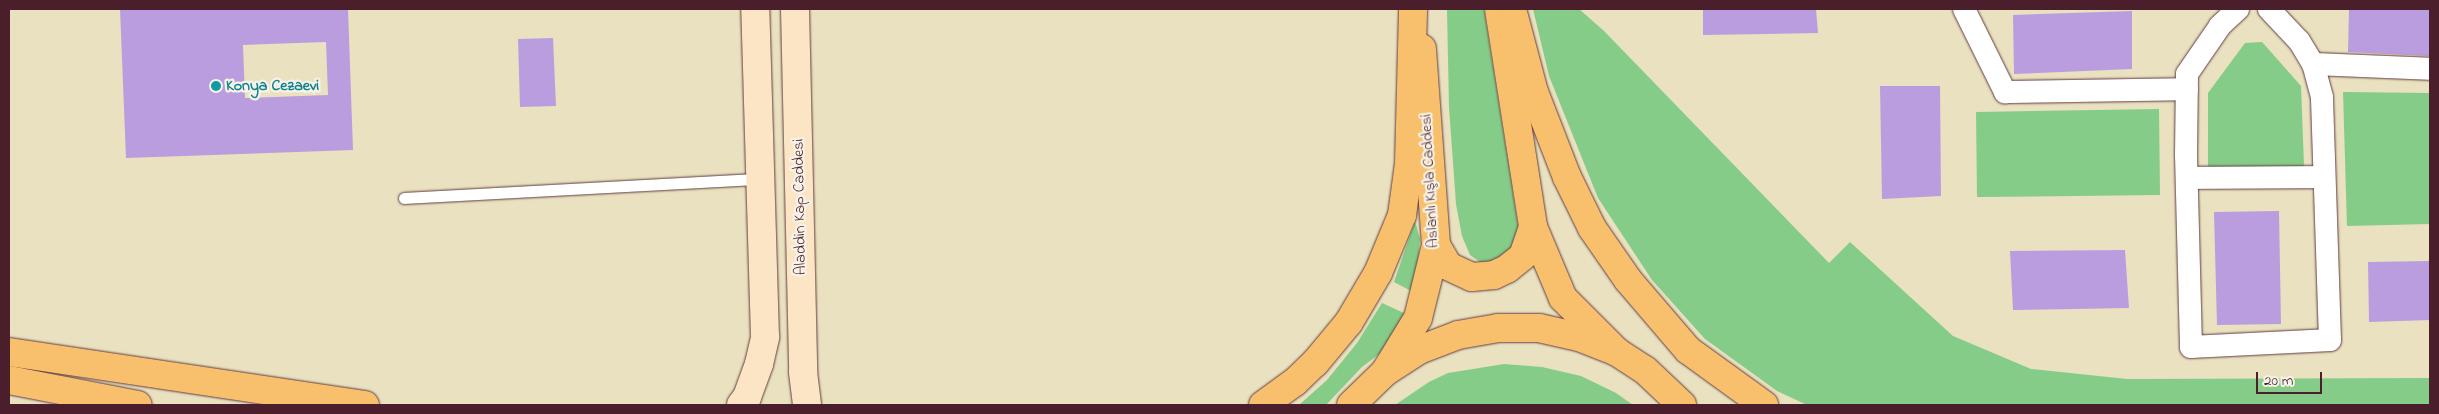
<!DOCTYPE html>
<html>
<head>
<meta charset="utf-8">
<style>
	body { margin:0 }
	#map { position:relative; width:2439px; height:414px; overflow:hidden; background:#e9e1bf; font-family:"Indie Flower",sans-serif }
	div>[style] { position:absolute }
	.green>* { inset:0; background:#84cc88 }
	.building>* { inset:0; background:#ba9ddf }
	.roads { filter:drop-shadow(0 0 1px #623c41) drop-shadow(0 0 1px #623c41) }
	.lane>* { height:11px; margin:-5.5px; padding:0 5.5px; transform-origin:5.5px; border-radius:5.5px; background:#fff }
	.street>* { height:22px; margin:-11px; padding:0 11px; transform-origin:11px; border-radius:11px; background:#fff }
	.secondary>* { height:28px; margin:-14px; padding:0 14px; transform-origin:14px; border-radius:14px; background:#fce5c4 }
	.primary>* { height:28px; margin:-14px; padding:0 14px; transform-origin:14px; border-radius:14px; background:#f8bf6c }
	.highway>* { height:28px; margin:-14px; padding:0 14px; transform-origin:14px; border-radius:14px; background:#f8bf6c }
	.dots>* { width:14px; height:14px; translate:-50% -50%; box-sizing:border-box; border:2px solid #f7f3e8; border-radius:50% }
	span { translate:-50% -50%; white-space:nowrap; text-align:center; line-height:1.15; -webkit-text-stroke:4.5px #f7f3e8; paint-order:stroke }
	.culture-label { font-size:16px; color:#0d838f; font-weight:700 }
	.left { translate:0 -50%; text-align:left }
	.street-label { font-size:16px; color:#4a1f2b }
	.frame { position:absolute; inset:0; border:10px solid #4a1f2b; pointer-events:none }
	.scale { position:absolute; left:2256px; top:372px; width:66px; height:22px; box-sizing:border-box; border:2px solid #4a1f2b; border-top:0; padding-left:6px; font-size:15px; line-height:18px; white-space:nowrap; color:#4a1f2b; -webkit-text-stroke:4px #f7f3e8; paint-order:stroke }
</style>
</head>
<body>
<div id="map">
	<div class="green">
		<div style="clip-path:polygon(1447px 9px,1484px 9px,1518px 225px,1518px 241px,1504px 261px,1483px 264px,1470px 255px,1462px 236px,1456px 204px,1449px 107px)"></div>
		<div style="clip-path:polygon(1533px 9px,1579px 9px,1604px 31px,1829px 263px,1850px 242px,1953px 336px,2031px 369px,2127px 379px,2430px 378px,2430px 405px,1807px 405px,1777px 391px,1705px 339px,1652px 280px,1598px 198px,1549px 76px)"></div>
		<div style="clip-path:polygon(2262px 42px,2301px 86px,2304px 166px,2208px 168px,2208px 93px,2245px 43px)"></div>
		<div style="clip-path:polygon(2343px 92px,2430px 93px,2430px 224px,2347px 226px)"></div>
		<div style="clip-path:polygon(2159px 109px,2160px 195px,1977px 197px,1976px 112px)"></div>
		<div style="clip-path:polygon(1415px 221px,1420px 239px,1417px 280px,1411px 291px,1394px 282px)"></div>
		<div style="clip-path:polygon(1382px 303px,1406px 314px,1382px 352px,1362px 367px,1326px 405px,1299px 405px,1327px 380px,1357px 343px)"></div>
		<div style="clip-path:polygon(1504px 364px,1542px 367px,1581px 376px,1616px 393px,1633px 405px,1395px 405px,1429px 382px,1448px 373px)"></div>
	</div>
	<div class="building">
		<div style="clip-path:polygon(evenodd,120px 9px,348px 9px,353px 150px,126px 158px,120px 9px,326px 42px,328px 95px,245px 98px,243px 45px,326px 42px)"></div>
		<div style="clip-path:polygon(1703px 9px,1816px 9px,1818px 33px,1703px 35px)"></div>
		<div style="clip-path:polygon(2349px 9px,2430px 9px,2430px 56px,2348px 52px)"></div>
		<div style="clip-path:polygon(2132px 11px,2132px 69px,2014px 74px,2013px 15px)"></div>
		<div style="clip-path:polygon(553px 38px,556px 106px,520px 107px,518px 39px)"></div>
		<div style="clip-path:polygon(1880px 86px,1940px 86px,1941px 196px,1882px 199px)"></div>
		<div style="clip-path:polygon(2279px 211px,2281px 324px,2217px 325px,2214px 212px)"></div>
		<div style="clip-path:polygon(2125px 250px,2129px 308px,2013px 310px,2010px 251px)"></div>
		<div style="clip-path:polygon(2430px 261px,2430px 320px,2369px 322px,2368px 262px)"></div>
	</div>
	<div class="roads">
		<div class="lane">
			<div style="left:404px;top:198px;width:356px;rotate:-3.1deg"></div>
		</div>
		<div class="street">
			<div style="left:1964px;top:9px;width:93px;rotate:63.7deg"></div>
			<div style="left:2005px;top:92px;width:182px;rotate:-0.9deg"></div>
			<div style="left:2238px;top:9px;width:25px;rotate:137deg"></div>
			<div style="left:2220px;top:26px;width:58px;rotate:124.5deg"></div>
			<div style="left:2187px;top:74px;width:81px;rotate:90.7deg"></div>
			<div style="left:2186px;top:155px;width:192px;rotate:88.5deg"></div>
			<div style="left:2191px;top:347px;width:139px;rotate:-2.9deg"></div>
			<div style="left:2330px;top:340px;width:243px;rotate:-91.9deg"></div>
			<div style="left:2322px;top:97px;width:34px;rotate:-105deg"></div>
			<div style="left:2313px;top:64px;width:27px;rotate:-121deg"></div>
			<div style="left:2299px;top:41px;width:44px;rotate:-133.2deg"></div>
			<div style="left:2313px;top:64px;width:117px;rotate:2.4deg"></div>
			<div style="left:2187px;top:178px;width:137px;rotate:-0.4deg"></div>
		</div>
		<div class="secondary">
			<div style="left:795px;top:9px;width:363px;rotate:88.7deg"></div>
			<div style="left:803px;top:372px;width:33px;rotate:83deg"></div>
			<div style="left:741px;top:405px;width:10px;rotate:-53deg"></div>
			<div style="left:747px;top:397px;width:35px;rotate:-70deg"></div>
			<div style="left:759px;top:364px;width:28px;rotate:-77deg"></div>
			<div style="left:765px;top:337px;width:328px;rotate:-91.7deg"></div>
		</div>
		<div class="primary">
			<div style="left:1499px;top:9px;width:221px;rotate:81.1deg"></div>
			<div style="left:1533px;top:227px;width:77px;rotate:67.1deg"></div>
			<div style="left:1563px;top:298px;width:76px;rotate:45deg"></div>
			<div style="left:1436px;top:245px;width:24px;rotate:60deg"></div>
			<div style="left:1448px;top:266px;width:26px;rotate:25deg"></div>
			<div style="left:1472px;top:277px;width:22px;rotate:-5deg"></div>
			<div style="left:1494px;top:275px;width:14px;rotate:-25deg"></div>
			<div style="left:1507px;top:269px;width:21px;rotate:-39deg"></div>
			<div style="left:1523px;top:256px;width:31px;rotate:-71deg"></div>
			<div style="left:1385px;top:372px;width:63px;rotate:-58.6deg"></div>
			<div style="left:1418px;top:318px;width:75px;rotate:-76.1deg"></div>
			<div style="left:1436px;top:245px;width:197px;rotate:-94.1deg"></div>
		</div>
		<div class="highway">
			<div style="left:1512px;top:9px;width:86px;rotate:75.2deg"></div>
			<div style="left:1534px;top:92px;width:91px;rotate:68.8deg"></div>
			<div style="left:1567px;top:177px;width:57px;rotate:63.9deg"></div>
			<div style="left:1592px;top:228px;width:63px;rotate:55.3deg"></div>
			<div style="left:1628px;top:280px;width:92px;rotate:49.4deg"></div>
			<div style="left:1688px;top:350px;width:94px;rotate:35.9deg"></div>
			<div style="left:9px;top:352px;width:360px;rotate:8.5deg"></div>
			<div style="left:9px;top:380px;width:131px;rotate:11deg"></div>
			<div style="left:1263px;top:405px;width:39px;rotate:-36deg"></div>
			<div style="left:1295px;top:382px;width:28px;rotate:-44deg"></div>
			<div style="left:1315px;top:363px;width:53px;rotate:-50.3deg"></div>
			<div style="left:1349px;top:322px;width:57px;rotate:-59.4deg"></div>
			<div style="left:1378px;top:273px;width:63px;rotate:-67.5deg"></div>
			<div style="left:1402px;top:215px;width:51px;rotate:-82.2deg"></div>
			<div style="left:1409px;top:164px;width:155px;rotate:-88.5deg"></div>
			<div style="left:1351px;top:405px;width:47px;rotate:-44.1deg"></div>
			<div style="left:1385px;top:372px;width:40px;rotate:-32.9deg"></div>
			<div style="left:1419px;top:350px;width:42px;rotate:-21deg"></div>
			<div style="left:1458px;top:335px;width:41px;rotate:-9.9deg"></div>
			<div style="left:1498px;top:328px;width:41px"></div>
			<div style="left:1539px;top:328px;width:41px;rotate:12.7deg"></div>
			<div style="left:1579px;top:337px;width:41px;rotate:21.5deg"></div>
			<div style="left:1617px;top:352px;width:33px;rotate:33deg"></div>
			<div style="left:1645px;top:370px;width:51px;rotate:43.4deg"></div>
		</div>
	</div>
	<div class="dots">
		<div style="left:216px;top:86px;background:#0f9aa8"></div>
	</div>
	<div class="culture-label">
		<span class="left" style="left:226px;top:86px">Konya Cezaevi</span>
	</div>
	<div class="street-label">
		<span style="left:1430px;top:181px;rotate:-93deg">Aslanlı Kışla Caddesi</span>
		<span style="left:800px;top:207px;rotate:-91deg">Aladdin Kap Caddesi</span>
	</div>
	<div class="frame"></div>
	<div class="scale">20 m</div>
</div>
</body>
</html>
